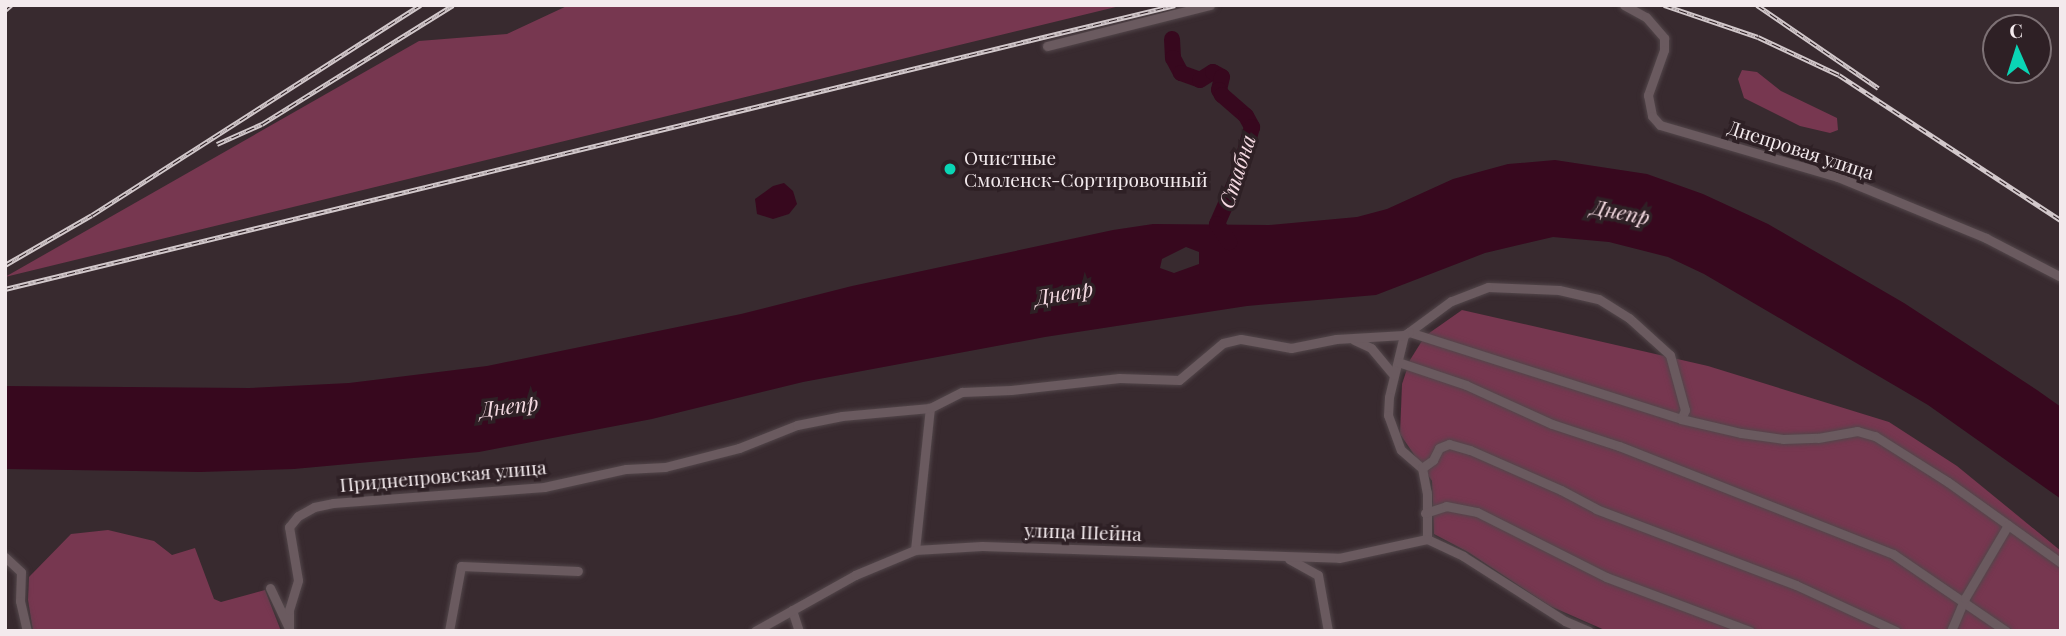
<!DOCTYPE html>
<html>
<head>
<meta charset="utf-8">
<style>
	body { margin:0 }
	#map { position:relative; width:2066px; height:636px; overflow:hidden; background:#382a2f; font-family:"Playfair Display",serif }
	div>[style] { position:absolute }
	.green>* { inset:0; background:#773750 }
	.water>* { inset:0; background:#37081e }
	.river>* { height:16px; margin:-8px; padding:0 8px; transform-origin:8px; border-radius:8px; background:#37081e }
	.roads { filter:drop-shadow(0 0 2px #52464a) drop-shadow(0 0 2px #52464a) }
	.minor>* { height:9px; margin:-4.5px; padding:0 4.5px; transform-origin:4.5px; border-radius:4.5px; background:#6a5a5f }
	.rail>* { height:5px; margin-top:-2.5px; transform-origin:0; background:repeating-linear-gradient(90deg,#2e2025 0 8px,#d2c8cb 0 16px); box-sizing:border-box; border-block:2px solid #d2c8cb }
	.dots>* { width:19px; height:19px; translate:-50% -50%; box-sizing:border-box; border:4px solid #2e2025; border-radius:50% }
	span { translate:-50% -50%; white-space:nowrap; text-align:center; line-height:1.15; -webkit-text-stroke:7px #2e2025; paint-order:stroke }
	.street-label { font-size:19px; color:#f3eaed }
	.poi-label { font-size:19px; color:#f3eaed }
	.left { translate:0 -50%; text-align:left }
	.water-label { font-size:21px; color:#f6dbe3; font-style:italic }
	.frame { position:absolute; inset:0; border:7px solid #f3eaed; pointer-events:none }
	.north { position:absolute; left:1982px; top:14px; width:70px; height:70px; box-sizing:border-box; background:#2e2025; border:2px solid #7d7175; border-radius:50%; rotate:357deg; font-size:19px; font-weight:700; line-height:28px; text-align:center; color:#f3eaed }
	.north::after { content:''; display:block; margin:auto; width:24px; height:32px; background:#0ad5b5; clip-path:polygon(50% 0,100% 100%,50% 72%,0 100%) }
</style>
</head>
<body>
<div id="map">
	<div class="green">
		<div style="clip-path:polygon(569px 5px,1124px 5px,5px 277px,419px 41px,507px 34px)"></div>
		<div style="clip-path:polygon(1742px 70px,1757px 72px,1781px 91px,1837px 118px,1838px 130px,1830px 133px,1800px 126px,1744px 98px,1738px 79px)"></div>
		<div style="clip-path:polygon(1462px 310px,1708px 366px,1889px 422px,1957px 466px,2061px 551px,2061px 631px,1607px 631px,1550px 606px,1468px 552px,1434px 534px,1432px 481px,1400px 434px,1402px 384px,1410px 360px,1425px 336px)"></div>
		<div style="clip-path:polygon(108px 530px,154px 541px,172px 555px,195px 548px,214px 599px,221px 602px,265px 590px,281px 631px,33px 631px,28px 600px,29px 577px,71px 534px)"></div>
	</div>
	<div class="water">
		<div style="clip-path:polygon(evenodd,1555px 160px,1647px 174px,1703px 194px,1768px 224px,1904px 303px,2037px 390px,2061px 407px,2061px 499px,1928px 405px,1704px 274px,1668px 257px,1609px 242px,1553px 237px,1485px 253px,1376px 295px,1247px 306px,1045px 337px,803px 382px,652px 419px,479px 452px,294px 469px,200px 472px,5px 469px,5px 386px,249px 388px,349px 383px,487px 366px,741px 314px,852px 286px,1113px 230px,1153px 224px,1269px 225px,1357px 217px,1387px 209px,1453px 179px,1508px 164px,1555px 160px,1186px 247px,1199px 252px,1199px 264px,1174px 273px,1160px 268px,1162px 259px,1186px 247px)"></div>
		<div style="clip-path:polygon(784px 183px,793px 191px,797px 204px,789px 214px,773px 219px,757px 214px,755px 199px,773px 186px)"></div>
	</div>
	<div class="river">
		<div style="left:1172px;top:39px;width:19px;rotate:87deg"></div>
		<div style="left:1173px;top:58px;width:17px;rotate:62deg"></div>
		<div style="left:1181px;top:73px;width:20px;rotate:20deg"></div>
		<div style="left:1200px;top:80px;width:15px;rotate:-32deg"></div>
		<div style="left:1213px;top:72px;width:10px;rotate:29deg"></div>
		<div style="left:1222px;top:77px;width:13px;rotate:103deg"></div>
		<div style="left:1219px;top:90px;width:6px;rotate:59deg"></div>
		<div style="left:1222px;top:95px;width:32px;rotate:41deg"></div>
		<div style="left:1246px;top:116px;width:13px;rotate:61deg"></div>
		<div style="left:1252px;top:127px;width:49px;rotate:105.5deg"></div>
		<div style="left:1239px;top:174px;width:55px;rotate:113.7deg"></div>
		<div style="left:1217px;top:224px;width:22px;rotate:56deg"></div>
	</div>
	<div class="roads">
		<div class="minor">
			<div style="left:1624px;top:5px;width:25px;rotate:29deg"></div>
			<div style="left:1646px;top:17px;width:28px;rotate:49deg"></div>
			<div style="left:1664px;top:38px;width:12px;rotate:90deg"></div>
			<div style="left:1664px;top:50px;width:48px;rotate:109.6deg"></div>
			<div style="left:1648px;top:95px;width:21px;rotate:79deg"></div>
			<div style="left:1652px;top:116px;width:12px;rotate:48deg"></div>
			<div style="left:1660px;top:125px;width:185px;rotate:16.3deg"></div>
			<div style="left:1838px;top:177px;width:160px;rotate:22.4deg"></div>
			<div style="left:1986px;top:238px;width:85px;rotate:27.5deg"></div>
			<div style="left:1047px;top:46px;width:168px;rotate:-14.1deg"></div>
			<div style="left:1409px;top:332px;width:286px;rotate:17.7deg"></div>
			<div style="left:1681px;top:419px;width:10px;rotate:-66deg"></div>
			<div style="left:1685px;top:410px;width:57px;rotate:-105.3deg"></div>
			<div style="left:1670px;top:355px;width:55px;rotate:-137.9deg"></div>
			<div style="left:1629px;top:318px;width:36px;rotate:-148deg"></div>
			<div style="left:1598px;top:299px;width:40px;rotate:-167deg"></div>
			<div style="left:1559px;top:290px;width:71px;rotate:-177.6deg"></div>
			<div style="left:1488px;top:287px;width:40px;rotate:159deg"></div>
			<div style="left:1451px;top:301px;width:52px;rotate:143.6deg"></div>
			<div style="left:1409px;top:332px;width:6px;rotate:149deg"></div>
			<div style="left:1404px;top:335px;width:64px;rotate:103.6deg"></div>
			<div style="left:1389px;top:397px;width:18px;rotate:93deg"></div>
			<div style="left:1388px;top:415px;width:37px;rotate:70deg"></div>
			<div style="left:1401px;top:450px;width:28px;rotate:41deg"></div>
			<div style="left:1422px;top:468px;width:25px;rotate:79deg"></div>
			<div style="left:1427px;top:493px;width:46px;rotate:90deg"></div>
			<div style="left:1354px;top:340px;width:19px;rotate:25deg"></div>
			<div style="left:1371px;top:348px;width:35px;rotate:50deg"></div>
			<div style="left:1398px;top:362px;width:72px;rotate:18.7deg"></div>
			<div style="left:1466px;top:385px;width:94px;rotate:24.4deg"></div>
			<div style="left:1552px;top:424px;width:71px;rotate:18.2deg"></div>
			<div style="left:1619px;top:446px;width:295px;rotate:21.5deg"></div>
			<div style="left:1893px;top:554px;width:137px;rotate:34.3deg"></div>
			<div style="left:1681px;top:419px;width:62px;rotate:13.1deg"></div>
			<div style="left:1741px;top:433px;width:42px;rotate:8.1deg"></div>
			<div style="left:1783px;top:439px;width:35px;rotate:-2deg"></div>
			<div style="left:1818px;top:438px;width:40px;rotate:-10deg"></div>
			<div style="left:1857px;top:431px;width:19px;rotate:16deg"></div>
			<div style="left:1875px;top:436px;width:86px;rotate:32.2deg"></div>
			<div style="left:1948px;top:482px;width:139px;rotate:35.6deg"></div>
			<div style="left:1422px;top:468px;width:14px;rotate:-36deg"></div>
			<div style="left:1433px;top:460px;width:13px;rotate:-63deg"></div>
			<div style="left:1439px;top:448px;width:11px;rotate:-22deg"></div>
			<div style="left:1449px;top:444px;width:22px;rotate:16deg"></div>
			<div style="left:1470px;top:450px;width:99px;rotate:23.7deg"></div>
			<div style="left:1561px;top:490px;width:40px;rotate:28deg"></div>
			<div style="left:1596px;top:509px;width:214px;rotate:20.8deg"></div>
			<div style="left:1796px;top:585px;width:110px;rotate:24.7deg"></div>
			<div style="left:1425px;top:513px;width:22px;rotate:-18deg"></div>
			<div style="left:1446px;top:506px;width:32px;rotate:11deg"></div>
			<div style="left:1477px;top:512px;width:144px;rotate:26.7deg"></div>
			<div style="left:1606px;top:577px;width:154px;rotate:20.6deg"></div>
			<div style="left:1427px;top:539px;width:40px;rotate:25deg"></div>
			<div style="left:1463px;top:556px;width:121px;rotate:32.5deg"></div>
			<div style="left:1565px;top:621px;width:26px;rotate:23deg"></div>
			<div style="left:915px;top:550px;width:143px;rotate:-84deg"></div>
			<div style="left:5px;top:557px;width:22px;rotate:43deg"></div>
			<div style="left:21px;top:572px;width:29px;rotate:92deg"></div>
			<div style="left:20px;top:601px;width:31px;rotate:77deg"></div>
			<div style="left:1289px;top:559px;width:33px;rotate:29deg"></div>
			<div style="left:1318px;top:575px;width:57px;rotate:79.9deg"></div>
			<div style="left:270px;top:588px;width:42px;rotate:64.7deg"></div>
			<div style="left:792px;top:610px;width:22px;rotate:72deg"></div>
			<div style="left:289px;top:628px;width:18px;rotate:-90deg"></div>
			<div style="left:289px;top:610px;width:31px;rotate:-73deg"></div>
			<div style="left:298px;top:580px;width:54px;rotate:-99.6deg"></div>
			<div style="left:289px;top:527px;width:14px;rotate:-51deg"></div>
			<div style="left:298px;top:516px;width:18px;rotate:-29deg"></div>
			<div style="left:314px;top:507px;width:19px;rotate:-12deg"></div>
			<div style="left:333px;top:503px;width:212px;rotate:-4.3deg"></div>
			<div style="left:544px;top:487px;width:84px;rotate:-12.4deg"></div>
			<div style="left:626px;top:469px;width:39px;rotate:-3deg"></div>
			<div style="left:665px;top:467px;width:76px;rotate:-14.4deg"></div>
			<div style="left:739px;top:448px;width:62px;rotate:-21.6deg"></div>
			<div style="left:797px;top:425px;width:46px;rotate:-11.3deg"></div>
			<div style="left:842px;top:416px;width:88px;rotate:-5.2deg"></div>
			<div style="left:930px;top:408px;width:36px;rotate:-27deg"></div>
			<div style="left:962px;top:392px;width:49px;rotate:-2.3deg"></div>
			<div style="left:1011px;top:390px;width:109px;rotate:-6.3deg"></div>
			<div style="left:1119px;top:378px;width:60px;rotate:1.9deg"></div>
			<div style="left:1179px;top:380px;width:57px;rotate:-40.1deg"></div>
			<div style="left:1223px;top:343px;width:18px;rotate:-13deg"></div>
			<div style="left:1241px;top:339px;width:51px;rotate:10.2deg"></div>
			<div style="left:1291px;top:348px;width:46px;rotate:-11.3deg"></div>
			<div style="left:1336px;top:339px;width:68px;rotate:-3.4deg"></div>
			<div style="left:449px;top:631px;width:66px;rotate:-79.5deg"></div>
			<div style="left:461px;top:566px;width:117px;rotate:2.4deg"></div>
			<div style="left:755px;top:631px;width:115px;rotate:-29.2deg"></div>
			<div style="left:855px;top:575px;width:65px;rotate:-22.6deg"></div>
			<div style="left:915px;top:550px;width:67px;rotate:-3.4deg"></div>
			<div style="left:982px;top:546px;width:357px;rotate:1.9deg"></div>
			<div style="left:1339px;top:558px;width:90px;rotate:-12.2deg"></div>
			<div style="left:1951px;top:631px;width:36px;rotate:-67deg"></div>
			<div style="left:1965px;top:598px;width:85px;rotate:-59.5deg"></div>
		</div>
	</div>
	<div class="rail">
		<div style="left:1664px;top:5px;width:99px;rotate:18.8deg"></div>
		<div style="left:1758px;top:37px;width:89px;rotate:25.1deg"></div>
		<div style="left:1839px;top:75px;width:265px;rotate:33.2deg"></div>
		<div style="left:1757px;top:5px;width:147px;rotate:34.4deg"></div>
		<div style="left:5px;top:10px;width:8px;rotate:-40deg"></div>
		<div style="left:217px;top:144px;width:49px;rotate:-24deg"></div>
		<div style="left:262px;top:124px;width:225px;rotate:-31.9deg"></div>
		<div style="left:5px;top:265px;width:100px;rotate:-29.9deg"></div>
		<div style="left:92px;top:215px;width:390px;rotate:-32.6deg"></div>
		<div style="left:5px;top:289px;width:1204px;rotate:-13.64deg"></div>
	</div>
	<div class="dots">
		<div style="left:950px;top:169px;background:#0ad5b5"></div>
	</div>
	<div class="street-label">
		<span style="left:1801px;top:150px;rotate:18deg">Днепровая улица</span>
		<span style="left:443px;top:476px;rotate:-5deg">Приднепровская улица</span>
		<span style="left:1083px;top:532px;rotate:2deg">улица Шейна</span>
	</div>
	<div class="poi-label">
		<span class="left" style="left:964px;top:169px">Очистные<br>Смоленск-Сортировочный</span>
	</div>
	<div class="water-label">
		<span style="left:1236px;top:171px;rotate:-72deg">Стабна</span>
		<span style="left:1621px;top:211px;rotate:11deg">Днепр</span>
		<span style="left:1064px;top:292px;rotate:-9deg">Днепр</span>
		<span style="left:509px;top:405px;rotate:-7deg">Днепр</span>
	</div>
	<div class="frame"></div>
	<div class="north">С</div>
</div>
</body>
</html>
